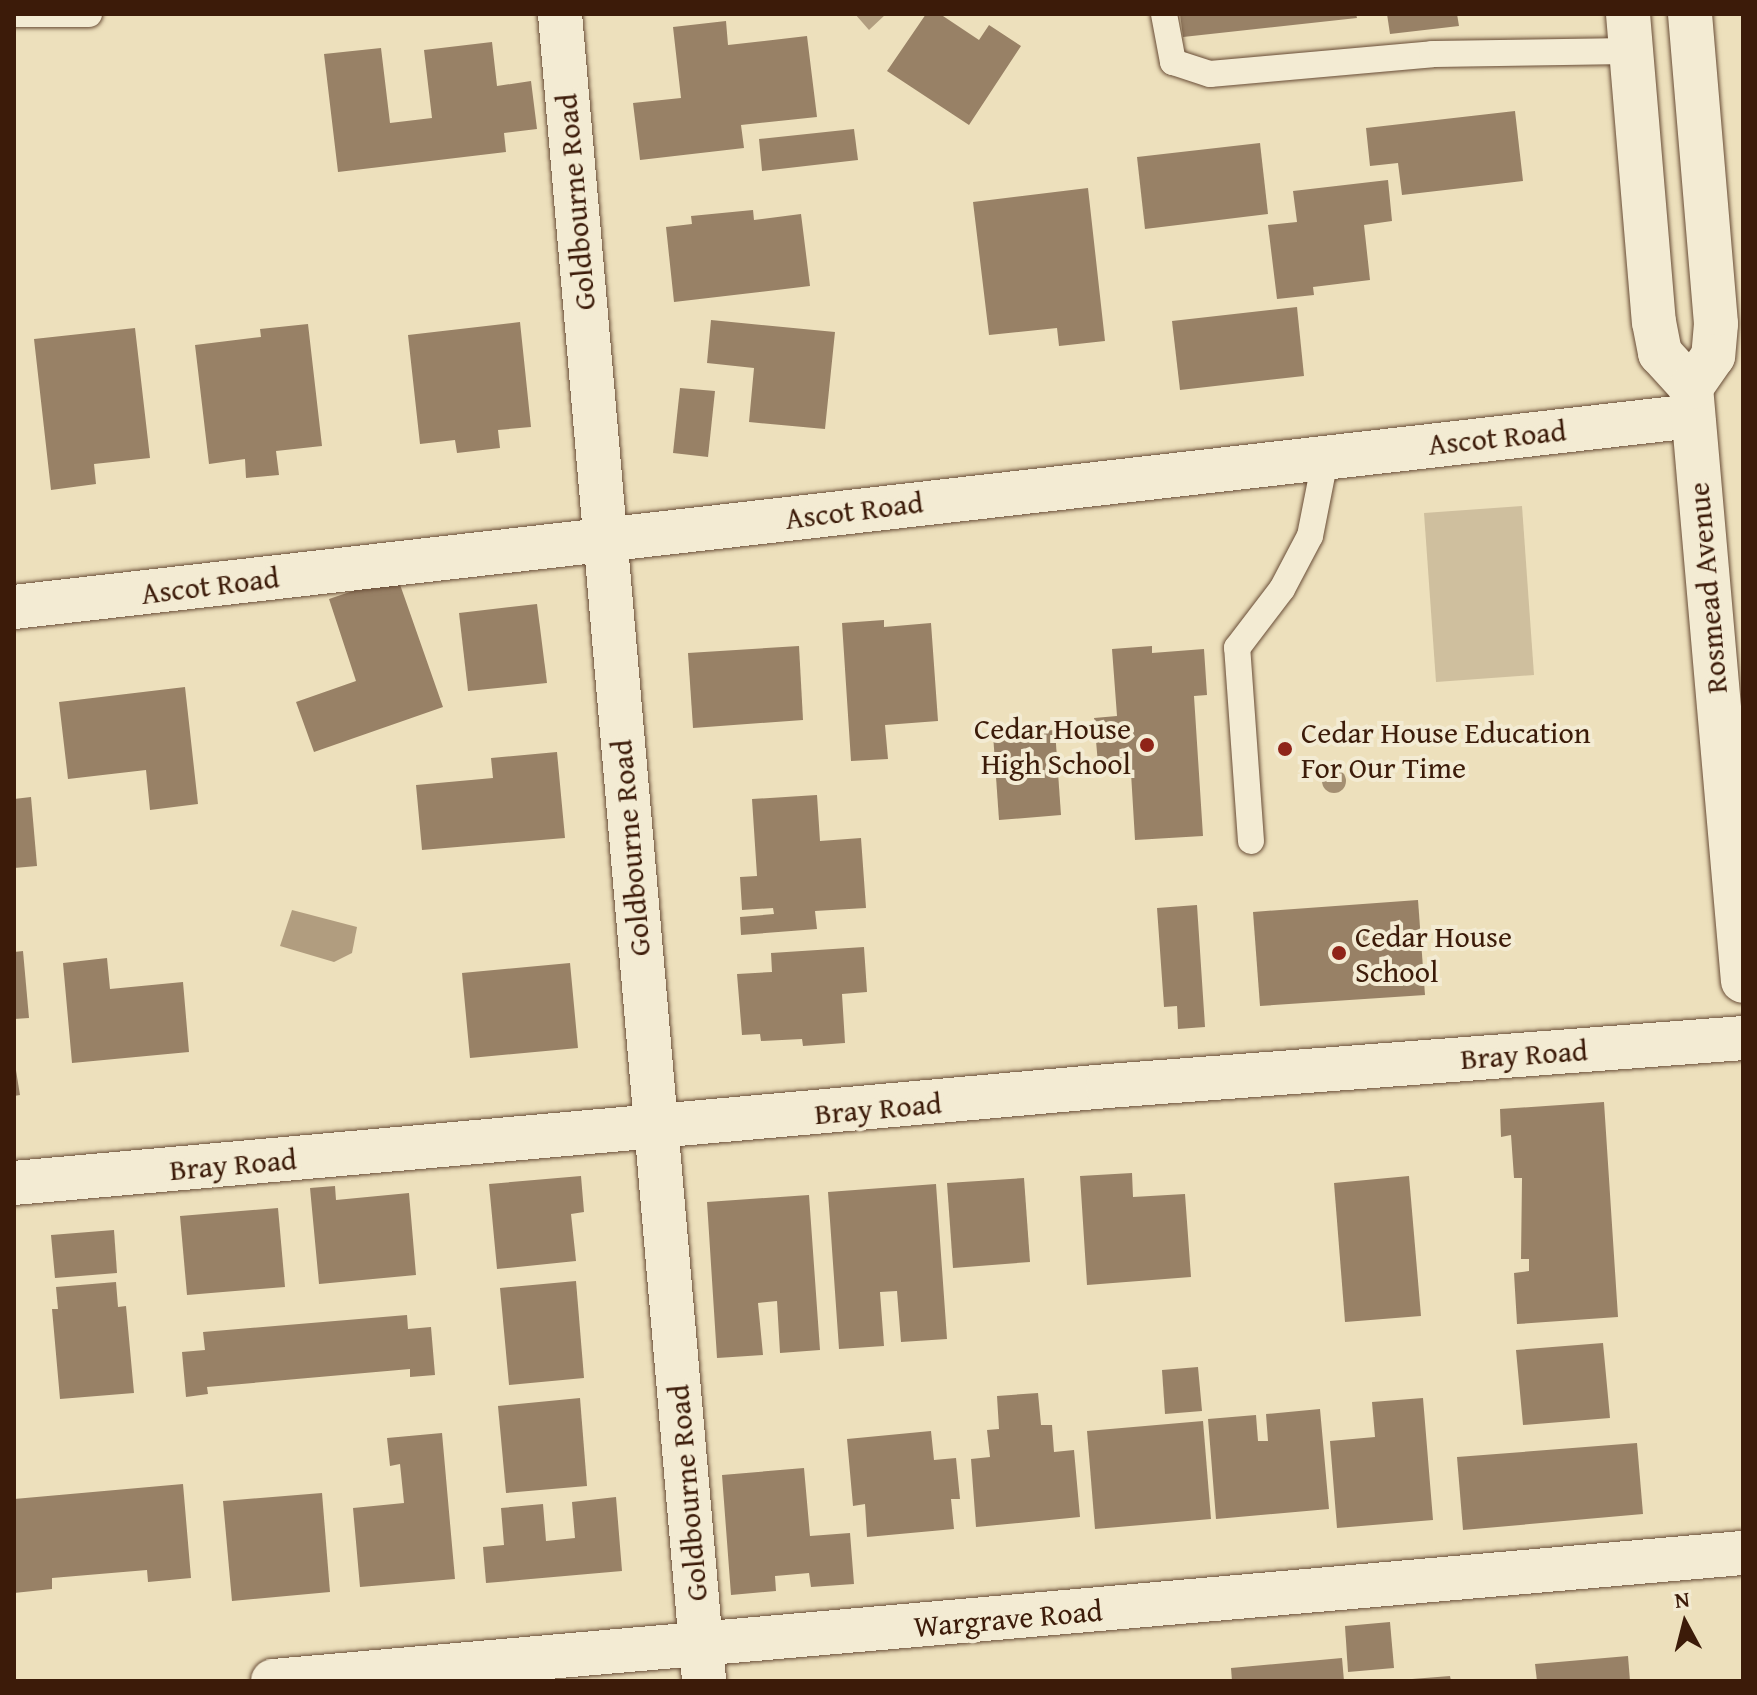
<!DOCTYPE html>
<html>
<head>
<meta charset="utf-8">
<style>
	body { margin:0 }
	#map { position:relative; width:1757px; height:1695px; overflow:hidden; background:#ede0bc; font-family:"Gentium Book Plus",serif }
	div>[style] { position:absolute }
	.green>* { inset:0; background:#cfbf9e }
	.water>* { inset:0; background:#b19d7f }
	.building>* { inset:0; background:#988166 }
	.roads { filter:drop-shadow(0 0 2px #684c36) drop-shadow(0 0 2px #684c36) }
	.service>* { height:26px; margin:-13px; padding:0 13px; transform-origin:13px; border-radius:13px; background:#f3ebd3 }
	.minor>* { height:44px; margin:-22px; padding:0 22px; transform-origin:22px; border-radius:22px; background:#f3ebd3 }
	.secondary>* { height:44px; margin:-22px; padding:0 22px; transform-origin:22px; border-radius:22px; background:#f3ebd3 }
	.trees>* { width:24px; height:24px; margin:-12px; border-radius:50%; background:#a48f72 }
	.dots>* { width:22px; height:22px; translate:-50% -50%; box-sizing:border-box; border:4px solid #f3ebd3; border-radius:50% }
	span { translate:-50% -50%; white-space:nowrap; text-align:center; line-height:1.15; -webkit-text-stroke:8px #f3ebd3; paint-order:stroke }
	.street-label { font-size:30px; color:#3c1b09 }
	.poi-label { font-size:30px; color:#3c1b09 }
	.right { translate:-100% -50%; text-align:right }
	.left { translate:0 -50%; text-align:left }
	.frame { position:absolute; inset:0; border:16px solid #3c1b09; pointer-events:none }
	.north { position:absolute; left:1645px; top:1583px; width:80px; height:80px; -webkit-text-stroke:6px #f3ebd3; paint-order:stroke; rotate:353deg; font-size:22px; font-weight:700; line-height:32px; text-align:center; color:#3c1b09 }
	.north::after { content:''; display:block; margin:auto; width:28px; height:36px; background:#3c1b09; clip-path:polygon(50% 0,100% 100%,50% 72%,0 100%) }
</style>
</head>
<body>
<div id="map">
	<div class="green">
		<div style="clip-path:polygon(1522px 506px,1534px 675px,1436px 682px,1424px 513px)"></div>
	</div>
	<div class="water">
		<div style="clip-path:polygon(855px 14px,886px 14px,869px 30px)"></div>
		<div style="clip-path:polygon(292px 910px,357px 927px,352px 953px,334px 962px,280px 946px)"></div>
	</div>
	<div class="building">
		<div style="clip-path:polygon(926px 14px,940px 14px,979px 40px,989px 25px,1021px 46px,969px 125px,887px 71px)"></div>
		<div style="clip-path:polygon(1180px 14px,1356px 14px,1357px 18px,1183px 37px)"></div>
		<div style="clip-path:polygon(1387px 14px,1457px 14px,1459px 26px,1390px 34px)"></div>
		<div style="clip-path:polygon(726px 21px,728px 45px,807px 36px,817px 117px,741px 125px,744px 148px,640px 160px,633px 103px,681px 98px,673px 27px)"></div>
		<div style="clip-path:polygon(492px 42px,497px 86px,531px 81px,537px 129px,504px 133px,506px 152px,338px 172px,324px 54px,381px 48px,390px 123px,432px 118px,424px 50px)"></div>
		<div style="clip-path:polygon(1515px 111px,1523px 181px,1402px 195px,1398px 163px,1370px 166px,1366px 128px)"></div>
		<div style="clip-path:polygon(854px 129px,858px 160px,762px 171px,759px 139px)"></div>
		<div style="clip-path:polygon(1260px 143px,1268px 214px,1145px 229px,1137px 157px)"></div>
		<div style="clip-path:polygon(1388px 180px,1392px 221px,1364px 225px,1370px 280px,1313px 287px,1314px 295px,1277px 299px,1268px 225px,1297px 222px,1293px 191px)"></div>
		<div style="clip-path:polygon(1088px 188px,1105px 341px,1059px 346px,1057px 328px,989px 335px,973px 202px)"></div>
		<div style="clip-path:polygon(753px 210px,754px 220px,801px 214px,810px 286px,674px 302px,666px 227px,692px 224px,691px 216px)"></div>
		<div style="clip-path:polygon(1297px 307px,1304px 376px,1180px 390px,1172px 321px)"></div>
		<div style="clip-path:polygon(711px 320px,835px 332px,825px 429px,749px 422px,754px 368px,707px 363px)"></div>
		<div style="clip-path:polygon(520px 322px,531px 427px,498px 430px,500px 448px,457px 453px,455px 440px,420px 444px,408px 335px)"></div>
		<div style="clip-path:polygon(308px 324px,322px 446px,276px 451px,279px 475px,246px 478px,245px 459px,209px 464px,195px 345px,261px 337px,260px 329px)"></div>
		<div style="clip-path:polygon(135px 328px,150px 458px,94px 464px,96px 484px,51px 490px,34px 339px)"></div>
		<div style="clip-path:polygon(680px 388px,715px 391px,708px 457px,673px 453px)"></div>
		<div style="clip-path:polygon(397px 576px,443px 707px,314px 752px,296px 702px,356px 681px,329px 599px)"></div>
		<div style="clip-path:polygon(537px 604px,547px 683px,468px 691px,459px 613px)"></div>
		<div style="clip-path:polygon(884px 620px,884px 627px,931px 623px,938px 721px,885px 725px,888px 759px,851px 761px,842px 623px)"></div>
		<div style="clip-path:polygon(799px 646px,803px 720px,693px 728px,688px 653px)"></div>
		<div style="clip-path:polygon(1152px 646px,1152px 653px,1204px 649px,1207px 695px,1194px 696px,1203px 836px,1135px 840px,1131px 773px,1099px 775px,1094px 718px,1117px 716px,1112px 649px)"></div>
		<div style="clip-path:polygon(185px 687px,198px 804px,150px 810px,146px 770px,68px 779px,59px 702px)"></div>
		<div style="clip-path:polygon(1055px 730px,1061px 815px,999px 820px,993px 734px)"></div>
		<div style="clip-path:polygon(557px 752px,565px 838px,422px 850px,416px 785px,493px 778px,491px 758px)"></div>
		<div style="clip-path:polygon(817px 795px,820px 841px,861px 838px,866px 908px,815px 911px,817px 929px,741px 935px,740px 917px,774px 914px,773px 908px,742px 910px,740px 877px,757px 876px,752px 799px)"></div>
		<div style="clip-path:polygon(31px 797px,37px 866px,14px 868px,14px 799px)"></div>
		<div style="clip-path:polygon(1418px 900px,1425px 995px,1260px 1006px,1253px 912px)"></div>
		<div style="clip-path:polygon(1197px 905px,1205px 1027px,1178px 1029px,1177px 1006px,1164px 1007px,1157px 908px)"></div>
		<div style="clip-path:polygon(864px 947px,867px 992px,842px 994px,845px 1043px,803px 1046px,802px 1039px,761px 1041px,760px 1034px,742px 1035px,737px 974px,772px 972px,771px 953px)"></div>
		<div style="clip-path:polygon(23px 951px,29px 1018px,14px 1019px,14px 952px)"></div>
		<div style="clip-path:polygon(107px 958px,110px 989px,183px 982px,189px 1052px,72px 1063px,63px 963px)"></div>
		<div style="clip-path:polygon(570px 963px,578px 1048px,470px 1058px,462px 973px)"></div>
		<div style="clip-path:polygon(14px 1058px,20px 1095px,14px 1096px)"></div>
		<div style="clip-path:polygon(1604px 1102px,1618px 1317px,1517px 1324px,1514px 1273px,1529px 1271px,1529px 1259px,1521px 1259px,1522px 1178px,1514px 1178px,1511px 1135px,1501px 1137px,1500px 1109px)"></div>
		<div style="clip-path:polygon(1132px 1173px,1133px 1197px,1185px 1194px,1191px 1277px,1087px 1285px,1080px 1176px)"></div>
		<div style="clip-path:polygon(581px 1176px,584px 1212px,571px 1214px,576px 1261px,497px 1269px,489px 1184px)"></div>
		<div style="clip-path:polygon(1409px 1176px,1421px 1316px,1345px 1322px,1334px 1183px)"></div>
		<div style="clip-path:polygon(1024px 1178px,1030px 1262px,953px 1268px,947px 1183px)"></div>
		<div style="clip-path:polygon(936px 1184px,947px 1339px,901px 1342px,897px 1291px,880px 1292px,884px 1346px,839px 1349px,828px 1192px)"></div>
		<div style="clip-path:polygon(335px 1186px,336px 1200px,409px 1193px,416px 1275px,319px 1284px,310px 1188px)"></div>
		<div style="clip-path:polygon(809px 1195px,820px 1350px,780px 1353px,777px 1301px,758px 1303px,763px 1355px,717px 1358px,707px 1202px)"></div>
		<div style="clip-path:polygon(278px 1208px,285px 1287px,187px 1295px,180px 1216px)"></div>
		<div style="clip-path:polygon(114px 1230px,117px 1273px,55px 1278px,51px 1235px)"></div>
		<div style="clip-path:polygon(576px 1281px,584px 1378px,509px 1385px,500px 1288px)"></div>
		<div style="clip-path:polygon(116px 1282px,118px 1307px,126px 1306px,134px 1393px,60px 1399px,52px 1309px,58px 1309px,56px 1287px)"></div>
		<div style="clip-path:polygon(407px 1315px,408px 1329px,431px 1327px,435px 1375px,410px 1377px,410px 1369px,207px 1387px,208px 1394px,186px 1397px,182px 1352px,205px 1350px,203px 1332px)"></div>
		<div style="clip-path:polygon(1603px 1343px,1610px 1418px,1523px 1425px,1516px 1350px)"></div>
		<div style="clip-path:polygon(1198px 1367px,1202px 1411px,1165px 1414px,1162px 1370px)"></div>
		<div style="clip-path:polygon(1038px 1393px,1041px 1425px,1052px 1425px,1054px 1452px,1074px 1450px,1080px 1517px,976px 1527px,971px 1459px,990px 1457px,987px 1430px,999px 1429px,997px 1396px)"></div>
		<div style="clip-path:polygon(580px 1398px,587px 1486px,506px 1493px,498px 1406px)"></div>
		<div style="clip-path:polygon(1423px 1398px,1433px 1520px,1337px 1528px,1330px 1441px,1375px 1437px,1372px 1402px)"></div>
		<div style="clip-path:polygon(1320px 1409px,1329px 1509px,1216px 1519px,1208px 1419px,1256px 1415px,1258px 1441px,1268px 1441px,1266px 1414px)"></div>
		<div style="clip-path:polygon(1203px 1421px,1211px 1519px,1095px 1529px,1087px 1431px)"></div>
		<div style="clip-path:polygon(931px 1431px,934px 1460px,956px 1458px,960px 1499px,951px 1499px,954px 1529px,867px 1537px,865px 1504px,853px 1506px,847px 1439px)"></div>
		<div style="clip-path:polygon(442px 1433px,455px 1579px,360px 1587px,353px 1508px,404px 1503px,400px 1464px,390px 1466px,387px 1438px)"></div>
		<div style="clip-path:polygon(1637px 1443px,1643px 1514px,1463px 1530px,1457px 1457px)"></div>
		<div style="clip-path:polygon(804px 1468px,810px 1536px,850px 1533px,854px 1584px,811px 1587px,809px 1573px,775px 1576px,776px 1591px,731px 1595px,722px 1475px)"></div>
		<div style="clip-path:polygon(183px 1484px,191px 1578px,148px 1582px,147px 1570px,52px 1578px,52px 1589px,14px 1593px,14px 1499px)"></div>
		<div style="clip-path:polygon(322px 1493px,330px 1592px,232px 1601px,223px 1501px)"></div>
		<div style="clip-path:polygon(616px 1497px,622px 1571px,486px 1583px,483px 1547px,504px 1545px,501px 1508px,543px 1504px,546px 1541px,575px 1538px,572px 1502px)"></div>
		<div style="clip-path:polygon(1390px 1622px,1394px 1668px,1348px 1672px,1345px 1626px)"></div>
		<div style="clip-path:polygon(1628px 1656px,1630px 1681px,1537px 1681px,1535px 1664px)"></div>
		<div style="clip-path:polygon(1342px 1658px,1344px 1681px,1232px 1681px,1231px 1668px)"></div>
		<div style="clip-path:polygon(1450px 1676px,1451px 1681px,1412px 1681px,1412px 1679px)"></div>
	</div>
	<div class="roads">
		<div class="service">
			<div style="left:14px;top:14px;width:75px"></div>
			<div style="left:1164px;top:14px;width:49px;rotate:79.4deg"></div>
			<div style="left:1173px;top:62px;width:39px;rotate:18deg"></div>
			<div style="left:1210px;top:74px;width:223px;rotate:-5.1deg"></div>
			<div style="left:1432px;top:54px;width:199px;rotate:-0.9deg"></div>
			<div style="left:1251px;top:841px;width:194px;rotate:-94.1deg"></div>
			<div style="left:1237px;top:648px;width:74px;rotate:-52.7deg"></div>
			<div style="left:1282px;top:589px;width:60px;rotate:-62.2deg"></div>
			<div style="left:1310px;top:536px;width:83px;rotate:-78.8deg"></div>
		</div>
		<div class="minor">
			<div style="left:560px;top:14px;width:1673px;rotate:85.06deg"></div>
			<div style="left:14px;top:607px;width:1690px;rotate:-6.49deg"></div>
			<div style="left:14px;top:1183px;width:1098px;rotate:-5.07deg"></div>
			<div style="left:1108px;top:1086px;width:637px;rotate:-4.32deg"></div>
			<div style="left:273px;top:1681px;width:1476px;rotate:-4.98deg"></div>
		</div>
		<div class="secondary">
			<div style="left:1628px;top:14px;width:309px;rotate:85.2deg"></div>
			<div style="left:1654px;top:322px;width:32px;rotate:79deg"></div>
			<div style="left:1660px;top:353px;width:46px;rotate:47.6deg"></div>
			<div style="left:1691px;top:387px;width:596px;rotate:85deg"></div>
			<div style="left:1690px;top:14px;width:311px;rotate:85.2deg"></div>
			<div style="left:1716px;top:324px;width:32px;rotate:95deg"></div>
			<div style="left:1713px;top:356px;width:38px;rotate:125deg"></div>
		</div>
	</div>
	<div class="trees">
		<div style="left:1334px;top:781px"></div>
	</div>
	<div class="dots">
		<div style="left:1147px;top:745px;background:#8f2418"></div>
		<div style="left:1285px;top:749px;background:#8f2418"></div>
		<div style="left:1339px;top:953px;background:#8f2418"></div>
	</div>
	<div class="street-label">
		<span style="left:575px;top:202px;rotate:-95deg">Goldbourne Road</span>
		<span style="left:1497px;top:437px;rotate:-6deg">Ascot Road</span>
		<span style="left:854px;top:510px;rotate:-7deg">Ascot Road</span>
		<span style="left:210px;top:585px;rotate:-7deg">Ascot Road</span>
		<span style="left:1707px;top:588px;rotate:-95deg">Rosmead Avenue</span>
		<span style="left:630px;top:848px;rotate:-95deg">Goldbourne Road</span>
		<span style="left:1524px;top:1054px;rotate:-4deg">Bray Road</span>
		<span style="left:878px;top:1108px;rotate:-5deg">Bray Road</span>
		<span style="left:233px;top:1164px;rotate:-5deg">Bray Road</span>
		<span style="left:687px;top:1493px;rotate:-95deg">Goldbourne Road</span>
		<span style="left:1008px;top:1618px;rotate:-5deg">Wargrave Road</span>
	</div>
	<div class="poi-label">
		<span class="right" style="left:1131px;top:745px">Cedar House<br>High School</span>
		<span class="left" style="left:1301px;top:749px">Cedar House Education<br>For Our Time</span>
		<span class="left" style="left:1355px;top:953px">Cedar House<br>School</span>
	</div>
	<div class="frame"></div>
	<div class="north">N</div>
</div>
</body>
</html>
